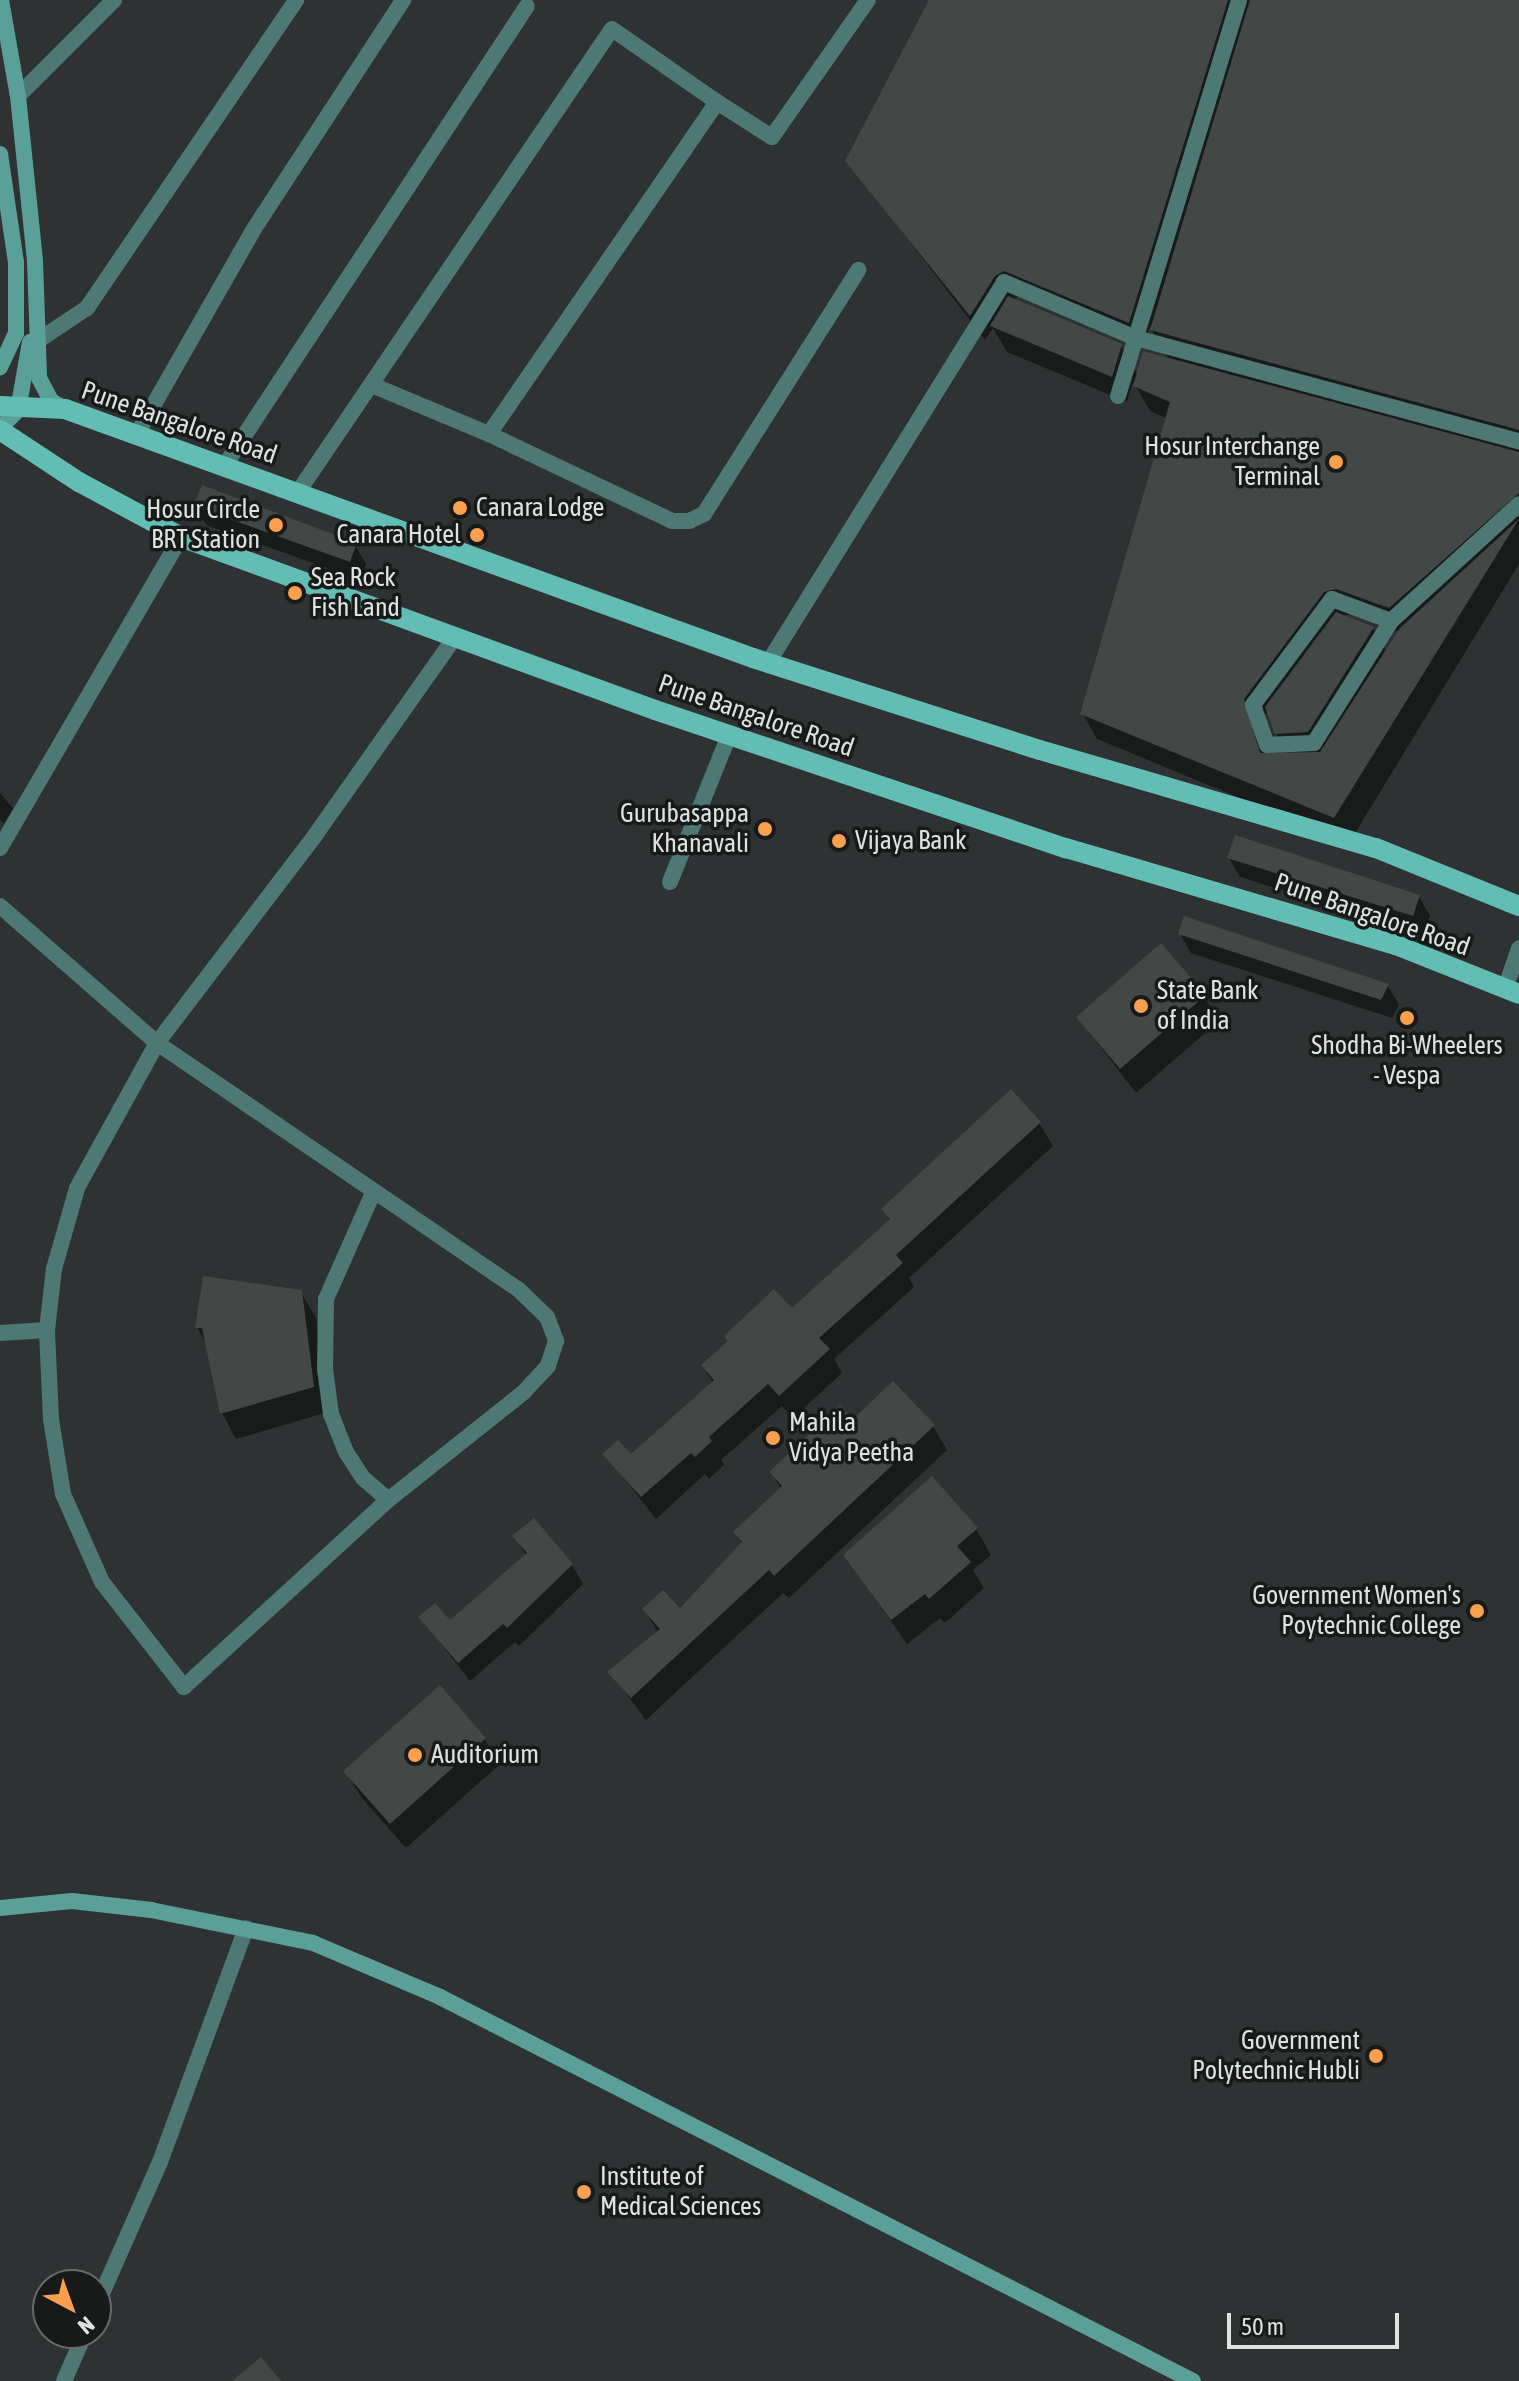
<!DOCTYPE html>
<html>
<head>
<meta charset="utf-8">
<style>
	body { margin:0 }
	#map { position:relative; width:1519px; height:2381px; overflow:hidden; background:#2f3232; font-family:"Asap Condensed",sans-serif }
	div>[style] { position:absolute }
	.shadow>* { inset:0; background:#0007 }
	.building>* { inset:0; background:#434746 }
	.street>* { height:16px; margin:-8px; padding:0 8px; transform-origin:8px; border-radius:8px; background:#4e7874 }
	.secondary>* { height:16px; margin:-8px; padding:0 8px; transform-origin:8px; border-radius:8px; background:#5aa099 }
	.primary>* { height:20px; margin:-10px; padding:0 10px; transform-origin:10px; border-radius:10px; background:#62beb5 }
	.dots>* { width:22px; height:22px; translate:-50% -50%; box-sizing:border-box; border:4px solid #181a19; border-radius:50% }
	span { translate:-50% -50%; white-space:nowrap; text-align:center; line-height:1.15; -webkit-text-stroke:7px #181a19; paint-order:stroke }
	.street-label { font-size:26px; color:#e0e2e2 }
	.poi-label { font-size:26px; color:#e0e2e2 }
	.right { translate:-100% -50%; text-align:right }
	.left { translate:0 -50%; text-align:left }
	.north { position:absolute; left:32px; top:2269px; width:80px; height:80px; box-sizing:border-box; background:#181a19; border:2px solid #686a69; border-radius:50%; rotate:139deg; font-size:22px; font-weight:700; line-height:32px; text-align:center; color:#e0e2e2 }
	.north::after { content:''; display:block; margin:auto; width:28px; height:36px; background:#f99f4d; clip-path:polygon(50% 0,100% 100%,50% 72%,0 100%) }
	.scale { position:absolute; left:1227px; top:2313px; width:172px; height:36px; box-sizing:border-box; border:4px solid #e0e2e2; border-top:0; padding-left:10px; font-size:24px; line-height:28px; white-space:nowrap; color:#e0e2e2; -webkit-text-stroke:6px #181a19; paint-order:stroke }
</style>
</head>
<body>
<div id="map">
	<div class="shadow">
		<div style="clip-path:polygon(evenodd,931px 0,1519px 0,1519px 564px,1349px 843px,1097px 739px,1083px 714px,1168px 419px,1150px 411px,1133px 382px,1127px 402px,1007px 352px,993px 328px,985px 340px,848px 161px,931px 0,1019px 296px,1143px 347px,1150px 326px,1169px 360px,1138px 375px,1121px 346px,1012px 300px,1019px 296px,931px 0,1352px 614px,1400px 632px,1387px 652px,1373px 628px,1341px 616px,1352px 614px,931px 0,1269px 710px,1276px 733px,1290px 756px,1265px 757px,1257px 726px,1269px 710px)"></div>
		<div style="clip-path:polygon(196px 506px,355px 545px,366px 564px,361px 580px,206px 525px)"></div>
		<div style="clip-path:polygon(0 793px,13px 808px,4px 823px,0 821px)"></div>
		<div style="clip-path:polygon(1229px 858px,1419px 897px,1430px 916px,1423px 934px,1240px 877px)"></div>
		<div style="clip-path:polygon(1180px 934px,1388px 986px,1399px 1005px,1392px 1018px,1191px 953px)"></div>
		<div style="clip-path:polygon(1204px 996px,1219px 1021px,1136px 1093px,1078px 1018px)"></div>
		<div style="clip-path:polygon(1039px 1123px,1053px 1146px,909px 1278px,914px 1287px,834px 1359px,842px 1373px,793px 1418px,782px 1406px,721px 1460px,724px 1465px,709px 1479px,705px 1474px,656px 1519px,605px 1454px,631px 1457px,713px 1383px,703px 1366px,792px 1311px,891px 1222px,883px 1209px)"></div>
		<div style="clip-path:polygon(301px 1292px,316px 1318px,328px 1412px,236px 1439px,222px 1413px,208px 1347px,197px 1327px)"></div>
		<div style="clip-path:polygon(853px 1422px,933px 1426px,947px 1450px,789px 1598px,783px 1593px,646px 1720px,610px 1672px,658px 1633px,645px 1610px,680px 1610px,742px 1544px,735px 1532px,781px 1489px,771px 1472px)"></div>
		<div style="clip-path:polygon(976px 1529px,991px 1555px,973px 1570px,984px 1588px,945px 1623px,940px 1618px,907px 1644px,845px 1555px)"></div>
		<div style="clip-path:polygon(515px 1537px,572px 1565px,583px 1584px,519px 1646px,515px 1642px,470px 1681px,421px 1618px,450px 1623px,527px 1557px)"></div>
		<div style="clip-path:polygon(439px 1688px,485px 1740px,499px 1765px,406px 1848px,361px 1797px,346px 1771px)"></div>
	</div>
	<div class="building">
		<div style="clip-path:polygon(929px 0,1228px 0,1129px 323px,1004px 271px,995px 276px,970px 316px,845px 161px)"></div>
		<div style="clip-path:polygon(1250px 0,1519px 0,1519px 430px,1150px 330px)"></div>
		<div style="clip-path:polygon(1008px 296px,1122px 344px,1112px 377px,990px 326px)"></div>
		<div style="clip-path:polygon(1143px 351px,1519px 452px,1519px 493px,1389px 608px,1336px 589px,1324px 592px,1244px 699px,1260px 753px,1320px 752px,1400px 628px,1519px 519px,1334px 818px,1080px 714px,1170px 402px,1133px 386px)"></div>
		<div style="clip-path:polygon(202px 485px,357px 543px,350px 562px,193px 506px)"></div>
		<div style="clip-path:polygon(1336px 612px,1374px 627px,1308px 732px,1275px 734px,1265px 707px)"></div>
		<div style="clip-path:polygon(1235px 835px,1420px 895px,1413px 916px,1227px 858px)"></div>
		<div style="clip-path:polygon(1184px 916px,1389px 984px,1381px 1000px,1178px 934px)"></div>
		<div style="clip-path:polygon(1161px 943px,1206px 995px,1120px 1069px,1076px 1017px)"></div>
		<div style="clip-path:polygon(1011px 1089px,1041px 1122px,896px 1255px,903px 1263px,819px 1338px,830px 1349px,779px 1396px,768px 1384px,709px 1437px,712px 1441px,695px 1457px,691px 1453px,641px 1497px,602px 1454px,618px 1440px,631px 1454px,714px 1380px,701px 1365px,728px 1341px,724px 1336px,774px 1289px,792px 1308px,890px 1219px,881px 1209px)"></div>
		<div style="clip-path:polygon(203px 1276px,302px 1290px,314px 1387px,220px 1414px,202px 1328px,195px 1328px)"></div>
		<div style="clip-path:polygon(893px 1381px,935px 1425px,774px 1576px,769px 1570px,631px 1698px,607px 1672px,660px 1629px,642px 1609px,663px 1590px,680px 1608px,742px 1542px,733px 1532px,782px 1486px,769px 1472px,840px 1405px,853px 1419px)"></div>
		<div style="clip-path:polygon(932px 1476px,978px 1528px,957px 1546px,971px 1562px,929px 1599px,925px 1594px,891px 1620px,843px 1555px)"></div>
		<div style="clip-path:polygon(534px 1518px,573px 1564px,507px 1628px,503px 1624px,458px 1663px,418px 1617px,435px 1603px,450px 1620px,527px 1553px,512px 1536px)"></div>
		<div style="clip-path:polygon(440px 1685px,486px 1738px,390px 1824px,343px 1771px)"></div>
		<div style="clip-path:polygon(261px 2357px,281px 2381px,232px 2381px)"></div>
	</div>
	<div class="street">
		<div style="left:18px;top:96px;width:136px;rotate:-45deg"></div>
		<div style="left:36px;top:342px;width:61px;rotate:-33.7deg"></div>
		<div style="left:87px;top:308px;width:372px;rotate:-55.8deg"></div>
		<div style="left:372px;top:385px;width:127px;rotate:22.7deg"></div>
		<div style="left:489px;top:434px;width:403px;rotate:-55.5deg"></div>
		<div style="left:717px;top:102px;width:65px;rotate:32.5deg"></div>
		<div style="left:772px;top:137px;width:167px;rotate:-55deg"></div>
		<div style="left:1118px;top:396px;width:414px;rotate:-73deg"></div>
		<div style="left:137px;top:434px;width:232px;rotate:-60.3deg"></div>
		<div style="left:252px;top:232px;width:277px;rotate:-56.9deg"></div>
		<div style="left:489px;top:434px;width:203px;rotate:25.4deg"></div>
		<div style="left:672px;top:521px;width:17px"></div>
		<div style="left:689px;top:521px;width:17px;rotate:-25deg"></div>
		<div style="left:704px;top:514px;width:289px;rotate:-57.7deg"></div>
		<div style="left:225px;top:465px;width:549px;rotate:-56.66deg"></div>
		<div style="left:298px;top:492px;width:559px;rotate:-55.86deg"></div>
		<div style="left:612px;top:29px;width:128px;rotate:34.8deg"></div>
		<div style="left:1391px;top:621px;width:63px;rotate:-159.6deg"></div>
		<div style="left:1332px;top:599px;width:132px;rotate:126.7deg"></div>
		<div style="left:1253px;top:705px;width:42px;rotate:70.7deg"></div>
		<div style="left:1267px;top:745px;width:47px;rotate:-2.4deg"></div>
		<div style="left:1314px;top:743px;width:144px;rotate:-57.7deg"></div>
		<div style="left:1391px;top:621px;width:173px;rotate:-42.4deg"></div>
		<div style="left:768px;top:663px;width:448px;rotate:-58.2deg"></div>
		<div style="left:1004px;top:282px;width:143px;rotate:23deg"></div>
		<div style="left:1136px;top:338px;width:397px;rotate:15.1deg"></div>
		<div style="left:0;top:848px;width:360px;rotate:-59.8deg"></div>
		<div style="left:670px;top:882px;width:158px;rotate:-68.1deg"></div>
		<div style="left:0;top:906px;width:208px;rotate:41.1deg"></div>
		<div style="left:157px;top:1043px;width:437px;rotate:34.3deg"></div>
		<div style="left:518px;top:1289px;width:40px;rotate:44deg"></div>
		<div style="left:547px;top:1317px;width:26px;rotate:69deg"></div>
		<div style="left:556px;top:1341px;width:26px;rotate:108deg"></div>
		<div style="left:548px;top:1366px;width:35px;rotate:133deg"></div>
		<div style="left:524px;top:1392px;width:174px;rotate:141.5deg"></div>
		<div style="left:388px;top:1500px;width:277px;rotate:137.5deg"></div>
		<div style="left:184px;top:1687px;width:133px;rotate:-128deg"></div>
		<div style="left:102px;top:1582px;width:96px;rotate:-113.9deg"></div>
		<div style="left:63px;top:1494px;width:76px;rotate:-99.1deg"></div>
		<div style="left:51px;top:1419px;width:89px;rotate:-92.6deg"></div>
		<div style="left:47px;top:1330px;width:61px;rotate:-83.5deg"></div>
		<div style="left:54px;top:1269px;width:84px;rotate:-74.1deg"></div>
		<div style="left:77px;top:1188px;width:166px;rotate:-61.1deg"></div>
		<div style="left:157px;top:1043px;width:263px;rotate:-52.7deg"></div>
		<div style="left:316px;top:834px;width:241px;rotate:-54.8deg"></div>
		<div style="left:1505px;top:989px;width:43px;rotate:-71.1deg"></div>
		<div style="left:373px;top:1193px;width:116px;rotate:113.9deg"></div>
		<div style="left:326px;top:1299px;width:70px;rotate:90.8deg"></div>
		<div style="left:325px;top:1369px;width:45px;rotate:82.4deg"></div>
		<div style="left:331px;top:1414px;width:41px;rotate:68.5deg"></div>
		<div style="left:346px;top:1452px;width:31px;rotate:57deg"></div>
		<div style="left:363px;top:1478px;width:33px;rotate:41deg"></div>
		<div style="left:0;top:1333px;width:47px;rotate:-3.7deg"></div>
		<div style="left:96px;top:2307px;width:158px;rotate:-66.2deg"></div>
		<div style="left:160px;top:2162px;width:249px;rotate:-69.8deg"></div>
		<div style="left:64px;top:2381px;width:52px;rotate:-66.4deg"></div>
	</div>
	<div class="secondary">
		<div style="left:1px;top:0;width:97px;rotate:80deg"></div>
		<div style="left:18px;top:96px;width:166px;rotate:84.1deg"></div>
		<div style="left:35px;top:261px;width:117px;rotate:88deg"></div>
		<div style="left:39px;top:378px;width:26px;rotate:62deg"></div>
		<div style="left:51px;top:401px;width:16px;rotate:30deg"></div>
		<div style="left:0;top:154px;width:110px;rotate:81.6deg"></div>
		<div style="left:16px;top:263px;width:70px;rotate:90deg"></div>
		<div style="left:16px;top:333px;width:38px;rotate:115deg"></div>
		<div style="left:0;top:428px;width:25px;rotate:-45deg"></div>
		<div style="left:18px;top:410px;width:69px;rotate:-80deg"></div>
		<div style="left:0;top:1908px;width:72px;rotate:-5.6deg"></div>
		<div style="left:72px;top:1901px;width:80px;rotate:6.5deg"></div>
		<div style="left:151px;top:1910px;width:165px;rotate:11.5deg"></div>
		<div style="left:313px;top:1943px;width:138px;rotate:23deg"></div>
		<div style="left:440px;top:1997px;width:845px;rotate:27.02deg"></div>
	</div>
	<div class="primary">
		<div style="left:0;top:406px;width:65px;rotate:2.6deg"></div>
		<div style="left:65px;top:409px;width:732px;rotate:19.9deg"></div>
		<div style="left:753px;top:658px;width:301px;rotate:17.8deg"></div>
		<div style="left:1040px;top:750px;width:350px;rotate:16.3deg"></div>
		<div style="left:1376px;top:848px;width:154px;rotate:22.1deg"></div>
		<div style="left:0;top:430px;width:95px;rotate:33.4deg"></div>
		<div style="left:79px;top:482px;width:116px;rotate:28.3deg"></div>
		<div style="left:181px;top:537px;width:505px;rotate:20.05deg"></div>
		<div style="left:655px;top:710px;width:434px;rotate:18.6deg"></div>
		<div style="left:1066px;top:848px;width:344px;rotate:16.4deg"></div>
		<div style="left:1396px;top:945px;width:132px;rotate:21.7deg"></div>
	</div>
	<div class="dots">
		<div style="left:1336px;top:462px;background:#f99f4d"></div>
		<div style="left:460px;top:508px;background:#f99f4d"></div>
		<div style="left:276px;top:525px;background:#f99f4d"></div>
		<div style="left:477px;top:535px;background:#f99f4d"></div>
		<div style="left:295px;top:593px;background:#f99f4d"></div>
		<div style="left:765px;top:829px;background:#f99f4d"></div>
		<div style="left:839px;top:841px;background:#f99f4d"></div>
		<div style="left:1141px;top:1006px;background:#f99f4d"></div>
		<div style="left:1407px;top:1018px;background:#f99f4d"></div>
		<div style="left:773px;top:1438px;background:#f99f4d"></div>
		<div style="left:1477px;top:1611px;background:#f99f4d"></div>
		<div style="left:415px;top:1755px;background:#f99f4d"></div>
		<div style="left:1376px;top:2056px;background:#f99f4d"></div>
		<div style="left:584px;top:2192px;background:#f99f4d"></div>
	</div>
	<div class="street-label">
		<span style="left:179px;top:423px;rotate:19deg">Pune Bangalore Road</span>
		<span style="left:756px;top:716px;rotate:19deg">Pune Bangalore Road</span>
		<span style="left:1372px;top:915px;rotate:19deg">Pune Bangalore Road</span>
	</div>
	<div class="poi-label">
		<span class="right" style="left:1320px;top:462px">Hosur Interchange<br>Terminal</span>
		<span class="left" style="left:476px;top:508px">Canara Lodge</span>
		<span class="right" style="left:260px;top:525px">Hosur Circle<br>BRT Station</span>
		<span class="right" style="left:461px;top:535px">Canara Hotel</span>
		<span class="left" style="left:311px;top:593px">Sea Rock<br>Fish Land</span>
		<span class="right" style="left:749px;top:829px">Gurubasappa<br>Khanavali</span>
		<span class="left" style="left:855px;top:841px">Vijaya Bank</span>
		<span class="left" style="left:1157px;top:1006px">State Bank<br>of India</span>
		<span style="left:1407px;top:1061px">Shodha Bi-Wheelers<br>- Vespa</span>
		<span class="left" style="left:789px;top:1438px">Mahila<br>Vidya Peetha</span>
		<span class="right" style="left:1461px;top:1611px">Government Women's<br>Poytechnic College</span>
		<span class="left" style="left:431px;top:1755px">Auditorium</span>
		<span class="right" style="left:1360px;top:2056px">Government<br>Polytechnic Hubli</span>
		<span class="left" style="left:600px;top:2192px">Institute of<br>Medical Sciences</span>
	</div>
	<div class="north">N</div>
	<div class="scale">50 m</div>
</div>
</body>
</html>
